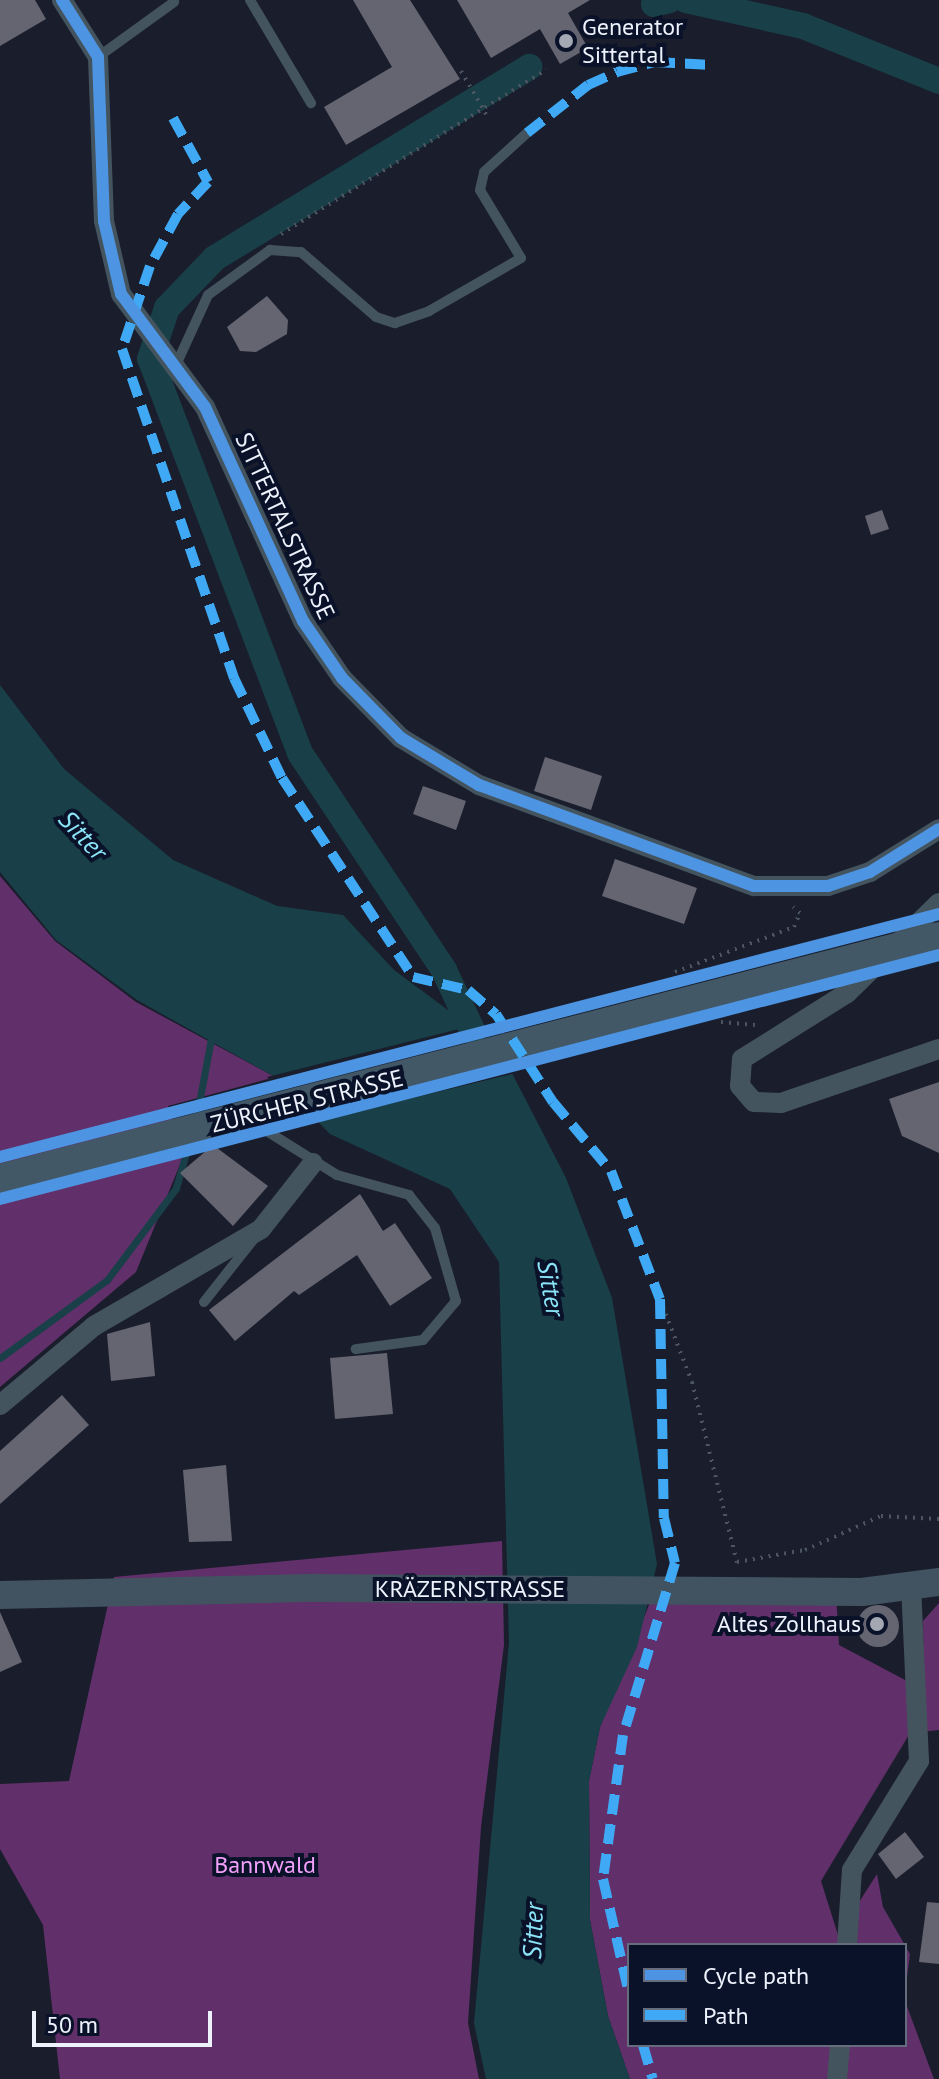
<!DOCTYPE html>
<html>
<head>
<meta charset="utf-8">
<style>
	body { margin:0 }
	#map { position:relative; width:939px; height:2079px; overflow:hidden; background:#1a1e2c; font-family:"PT Sans",sans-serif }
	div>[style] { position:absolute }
	.forest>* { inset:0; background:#612f69 }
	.water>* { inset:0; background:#194048 }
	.pier>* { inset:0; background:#1a1e2c }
	.stream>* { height:7px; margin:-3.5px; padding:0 3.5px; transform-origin:3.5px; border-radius:3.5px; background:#194048 }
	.canal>* { height:26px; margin:-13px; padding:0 13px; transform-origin:13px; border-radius:13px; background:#194048 }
	.building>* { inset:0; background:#656571 }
	.round { border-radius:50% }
	.path>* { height:4px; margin-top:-2px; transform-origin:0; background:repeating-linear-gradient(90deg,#4c5661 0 2px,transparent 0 8px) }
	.lane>* { height:10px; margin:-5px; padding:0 5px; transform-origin:5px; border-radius:5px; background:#44545f }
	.street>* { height:20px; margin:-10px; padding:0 10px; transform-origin:10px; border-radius:10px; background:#44545f }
	.secondary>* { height:28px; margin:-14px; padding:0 14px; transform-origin:14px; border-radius:14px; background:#415360 }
	.primary-bridge>* { height:32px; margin:-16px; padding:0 16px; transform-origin:16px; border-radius:16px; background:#425867 }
	.quiet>* { height:10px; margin-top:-5px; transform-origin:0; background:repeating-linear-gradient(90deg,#3fa9f5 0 20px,transparent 0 30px) }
	.cycleway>* { height:12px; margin:-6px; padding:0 6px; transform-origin:6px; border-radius:6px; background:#4d94e3 }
	.dots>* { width:22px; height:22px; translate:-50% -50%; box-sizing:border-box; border:4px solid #0a1229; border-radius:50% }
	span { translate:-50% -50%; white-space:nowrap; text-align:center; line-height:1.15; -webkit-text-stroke:8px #0a1229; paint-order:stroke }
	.poi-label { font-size:24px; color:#eef2fc }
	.left { translate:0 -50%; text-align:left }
	.right { translate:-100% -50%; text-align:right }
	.street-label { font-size:24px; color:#eef2fc }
	.park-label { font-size:24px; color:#f3a0fb }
	.water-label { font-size:26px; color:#8be5f8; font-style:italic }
	.legend { position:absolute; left:627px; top:1943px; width:280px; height:104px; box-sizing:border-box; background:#0a1229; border:2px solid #656c7d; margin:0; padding:10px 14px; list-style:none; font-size:24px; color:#eef2fc }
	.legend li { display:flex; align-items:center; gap:16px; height:40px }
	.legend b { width:40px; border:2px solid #656c7d }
	.scale { position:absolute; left:32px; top:2011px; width:180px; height:36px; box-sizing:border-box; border:4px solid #eef2fc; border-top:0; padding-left:10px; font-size:24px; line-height:28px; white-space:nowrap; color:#eef2fc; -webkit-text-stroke:6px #0a1229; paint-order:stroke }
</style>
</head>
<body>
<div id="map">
	<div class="forest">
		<div style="clip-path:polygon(0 876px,55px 941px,136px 1002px,275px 1077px,168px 1106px,183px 1157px,136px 1272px,0 1387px)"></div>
		<div style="clip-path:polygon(502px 1541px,504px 1645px,481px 1827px,468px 2023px,479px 2079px,60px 2079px,43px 1925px,0 1849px,0 1784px,69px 1781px,114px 1577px)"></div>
		<div style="clip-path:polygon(655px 1590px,836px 1592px,839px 1645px,924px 1690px,923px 1621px,939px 1603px,939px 1730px,910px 1733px,821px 1881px,838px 1935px,877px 1874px,883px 1907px,910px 1954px,905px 1993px,905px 1945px,629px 1945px,629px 2045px,905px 2045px,905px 2001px,934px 2079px,630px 2079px,608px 2016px,590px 1920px,589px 1781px,600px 1727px)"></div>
	</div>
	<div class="water">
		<div style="clip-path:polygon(0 685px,64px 769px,173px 860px,277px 906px,343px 915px,394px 970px,499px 1048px,566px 1178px,612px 1298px,657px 1564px,637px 1647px,600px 1727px,589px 1781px,590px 1920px,608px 2016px,630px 2079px,486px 2079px,474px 2023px,509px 1643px,499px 1262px,450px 1189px,330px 1134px,275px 1077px,137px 1000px,56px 940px,0 872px)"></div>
	</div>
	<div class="pier">
		<div style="clip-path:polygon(471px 1026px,502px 1046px,516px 1073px,313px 1122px,267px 1077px)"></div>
	</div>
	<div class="stream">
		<div style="left:196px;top:1119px;width:81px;rotate:-79.4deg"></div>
		<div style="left:0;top:1358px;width:132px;rotate:-36.1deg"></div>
		<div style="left:107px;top:1280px;width:115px;rotate:-53.1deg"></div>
		<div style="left:176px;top:1188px;width:48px;rotate:-74.2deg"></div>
	</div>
	<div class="canal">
		<div style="left:686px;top:0;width:120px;rotate:12.5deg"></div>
		<div style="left:803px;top:26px;width:147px;rotate:22deg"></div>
		<div style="left:654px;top:4px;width:16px;rotate:-14deg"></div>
		<div style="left:473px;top:1032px;width:68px;rotate:-115.1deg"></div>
		<div style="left:444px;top:970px;width:260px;rotate:-123.6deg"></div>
		<div style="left:300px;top:753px;width:422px;rotate:-110.8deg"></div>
		<div style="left:150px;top:359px;width:54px;rotate:-71.6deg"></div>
		<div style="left:167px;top:308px;width:69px;rotate:-46.2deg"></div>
		<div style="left:215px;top:258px;width:368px;rotate:-31.3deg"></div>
	</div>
	<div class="building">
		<div style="clip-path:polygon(0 0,35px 0,46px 19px,0 46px)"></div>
		<div style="clip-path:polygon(353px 0,410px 0,460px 79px,346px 145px,324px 107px,392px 67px)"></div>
		<div style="clip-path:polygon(457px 0,590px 0,568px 13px,588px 48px,560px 64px,540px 29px,491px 58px)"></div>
		<div style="clip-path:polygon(267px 296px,288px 320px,287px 334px,256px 352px,240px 351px,227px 327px)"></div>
		<div style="clip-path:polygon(882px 510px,889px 529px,871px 535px,865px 516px)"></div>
		<div style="clip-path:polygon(545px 757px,602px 776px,591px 810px,534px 791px)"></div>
		<div style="clip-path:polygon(423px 786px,466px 801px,456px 830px,413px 814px)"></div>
		<div style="clip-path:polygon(615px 859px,697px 888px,684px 924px,602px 896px)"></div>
		<div style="clip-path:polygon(939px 1082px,939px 1153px,902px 1136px,889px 1099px)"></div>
		<div style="clip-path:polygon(213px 1145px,268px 1186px,233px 1226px,180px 1173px)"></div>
		<div style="clip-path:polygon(360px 1194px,383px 1231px,395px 1223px,432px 1278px,390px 1306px,357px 1255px,299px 1295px,294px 1291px,235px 1341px,209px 1310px)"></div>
		<div style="clip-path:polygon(150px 1322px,155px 1376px,111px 1381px,107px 1334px)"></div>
		<div style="clip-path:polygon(387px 1353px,393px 1414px,335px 1419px,330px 1358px)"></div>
		<div style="clip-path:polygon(62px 1395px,89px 1425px,0 1504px,0 1451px)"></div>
		<div style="clip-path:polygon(226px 1465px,232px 1541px,189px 1542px,183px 1470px)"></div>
		<div class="round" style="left:857px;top:1605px;width:42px;height:42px"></div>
		<div style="clip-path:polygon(0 1612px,22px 1662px,0 1672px)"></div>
		<div style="clip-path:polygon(905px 1832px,924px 1857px,896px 1879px,878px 1854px)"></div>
		<div style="clip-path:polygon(927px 1902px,939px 1903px,939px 1964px,919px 1962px)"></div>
	</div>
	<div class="path">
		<div style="left:461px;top:71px;width:50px;rotate:59.8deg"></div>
		<div style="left:281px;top:234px;width:312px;rotate:-31.8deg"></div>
		<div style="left:674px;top:980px;width:8px;rotate:-83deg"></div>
		<div style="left:675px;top:972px;width:127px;rotate:-20.7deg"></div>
		<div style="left:794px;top:927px;width:15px;rotate:-67deg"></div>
		<div style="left:800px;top:913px;width:9px;rotate:-139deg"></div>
		<div style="left:721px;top:1022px;width:34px;rotate:5deg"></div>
		<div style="left:660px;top:1299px;width:89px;rotate:68.9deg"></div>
		<div style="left:692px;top:1382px;width:186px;rotate:76deg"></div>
		<div style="left:737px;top:1562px;width:69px;rotate:-10deg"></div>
		<div style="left:805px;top:1550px;width:83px;rotate:-24.1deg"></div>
		<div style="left:881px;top:1516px;width:58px;rotate:3deg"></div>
	</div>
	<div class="lane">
		<div style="left:250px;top:0;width:120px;rotate:59.4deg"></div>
		<div style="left:98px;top:57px;width:94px;rotate:-35.9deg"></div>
		<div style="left:176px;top:365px;width:77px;rotate:-65.4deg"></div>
		<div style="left:208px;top:295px;width:77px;rotate:-36deg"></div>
		<div style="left:270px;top:250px;width:31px;rotate:4deg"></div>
		<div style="left:301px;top:252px;width:99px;rotate:40.9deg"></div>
		<div style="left:376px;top:317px;width:20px;rotate:18deg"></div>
		<div style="left:395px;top:323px;width:36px;rotate:-19deg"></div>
		<div style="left:429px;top:311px;width:106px;rotate:-29.9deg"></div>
		<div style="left:521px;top:258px;width:79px;rotate:-121.1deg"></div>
		<div style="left:480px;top:190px;width:18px;rotate:-77deg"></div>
		<div style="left:484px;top:172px;width:58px;rotate:-42.2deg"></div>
		<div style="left:254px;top:1123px;width:98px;rotate:32.1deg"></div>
		<div style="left:337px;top:1175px;width:75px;rotate:15.5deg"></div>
		<div style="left:409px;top:1195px;width:42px;rotate:51.8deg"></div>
		<div style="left:435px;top:1228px;width:76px;rotate:74deg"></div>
		<div style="left:456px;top:1301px;width:51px;rotate:130.2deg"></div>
		<div style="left:423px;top:1340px;width:68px;rotate:172.3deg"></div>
		<div style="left:204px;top:1302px;width:85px;rotate:-51.7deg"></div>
	</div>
	<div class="street">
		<div style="left:62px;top:0;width:67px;rotate:57.7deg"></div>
		<div style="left:98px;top:57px;width:164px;rotate:87.9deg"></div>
		<div style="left:104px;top:221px;width:75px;rotate:76.9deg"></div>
		<div style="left:121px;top:294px;width:141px;rotate:53.4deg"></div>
		<div style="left:205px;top:407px;width:235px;rotate:65.4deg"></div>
		<div style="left:303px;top:621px;width:69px;rotate:55.6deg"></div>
		<div style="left:342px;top:678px;width:84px;rotate:45.5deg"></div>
		<div style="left:401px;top:738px;width:91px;rotate:31.1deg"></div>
		<div style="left:479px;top:785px;width:293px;rotate:20.2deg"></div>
		<div style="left:754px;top:886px;width:74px"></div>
		<div style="left:828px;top:886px;width:44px;rotate:-18.4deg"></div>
		<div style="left:870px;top:872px;width:81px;rotate:-31.9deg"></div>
		<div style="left:939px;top:903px;width:129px;rotate:135.6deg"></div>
		<div style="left:847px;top:993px;width:124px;rotate:147.8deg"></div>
		<div style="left:742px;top:1059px;width:27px;rotate:94deg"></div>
		<div style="left:740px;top:1086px;width:21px;rotate:49deg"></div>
		<div style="left:754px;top:1102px;width:27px;rotate:2deg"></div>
		<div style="left:781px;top:1103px;width:167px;rotate:-18.9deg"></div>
		<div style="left:0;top:1405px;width:123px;rotate:-40deg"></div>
		<div style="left:94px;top:1326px;width:193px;rotate:-30.1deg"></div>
		<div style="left:261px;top:1229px;width:84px;rotate:-51.8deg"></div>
		<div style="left:847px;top:1945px;width:75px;rotate:-86.2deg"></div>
		<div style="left:852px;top:1870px;width:128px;rotate:-58.4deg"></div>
		<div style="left:919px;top:1761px;width:174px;rotate:-92.6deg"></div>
		<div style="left:837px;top:2079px;width:34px;rotate:-85deg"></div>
	</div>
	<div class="secondary">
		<div style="left:0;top:1595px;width:317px;rotate:-1.3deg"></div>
		<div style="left:317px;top:1588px;width:545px;rotate:0.42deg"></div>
		<div style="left:862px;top:1592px;width:78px;rotate:-7.4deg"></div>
	</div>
	<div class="primary-bridge">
		<div style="left:0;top:1180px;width:970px;rotate:-14.45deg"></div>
	</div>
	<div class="quiet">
		<div style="left:173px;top:118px;width:73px;rotate:61.3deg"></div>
		<div style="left:208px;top:182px;width:44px;rotate:133.2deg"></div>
		<div style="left:178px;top:214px;width:59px;rotate:118.3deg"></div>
		<div style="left:150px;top:266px;width:88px;rotate:108.6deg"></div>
		<div style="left:122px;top:349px;width:348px;rotate:71.2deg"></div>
		<div style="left:234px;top:678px;width:111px;rotate:64.4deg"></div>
		<div style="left:282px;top:778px;width:238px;rotate:56.6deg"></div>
		<div style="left:413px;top:977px;width:57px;rotate:13.3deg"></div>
		<div style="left:468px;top:990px;width:37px;rotate:41deg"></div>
		<div style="left:496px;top:1014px;width:105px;rotate:57.1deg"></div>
		<div style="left:553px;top:1102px;width:90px;rotate:50deg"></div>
		<div style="left:611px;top:1171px;width:137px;rotate:69.1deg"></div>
		<div style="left:660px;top:1299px;width:219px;rotate:89deg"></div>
		<div style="left:664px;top:1518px;width:46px;rotate:76.3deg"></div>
		<div style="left:675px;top:1563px;width:180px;rotate:106.8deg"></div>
		<div style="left:623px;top:1735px;width:145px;rotate:97.9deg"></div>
		<div style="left:603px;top:1879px;width:117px;rotate:77.2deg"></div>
		<div style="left:527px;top:133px;width:78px;rotate:-38.2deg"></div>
		<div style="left:588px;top:85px;width:32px;rotate:-24deg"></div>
		<div style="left:617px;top:72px;width:39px;rotate:-15deg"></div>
		<div style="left:655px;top:62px;width:57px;rotate:3deg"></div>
		<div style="left:643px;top:2045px;width:35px;rotate:74deg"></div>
	</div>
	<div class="cycleway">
		<div style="left:62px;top:0;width:67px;rotate:57.7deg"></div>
		<div style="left:98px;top:57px;width:164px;rotate:87.9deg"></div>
		<div style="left:104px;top:221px;width:75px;rotate:76.9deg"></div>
		<div style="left:121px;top:294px;width:141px;rotate:53.4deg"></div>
		<div style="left:205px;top:407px;width:235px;rotate:65.4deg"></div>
		<div style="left:303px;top:621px;width:69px;rotate:55.6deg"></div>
		<div style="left:342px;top:678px;width:84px;rotate:45.5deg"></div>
		<div style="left:401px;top:738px;width:91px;rotate:31.1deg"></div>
		<div style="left:479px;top:785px;width:293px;rotate:20.2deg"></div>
		<div style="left:754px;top:886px;width:74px"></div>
		<div style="left:828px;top:886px;width:44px;rotate:-18.4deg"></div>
		<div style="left:870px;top:872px;width:81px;rotate:-31.9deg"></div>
		<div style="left:0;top:1157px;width:970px;rotate:-14.51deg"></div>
		<div style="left:0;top:1199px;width:970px;rotate:-14.57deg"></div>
	</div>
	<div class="dots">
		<div style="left:566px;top:41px;background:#a4a8b3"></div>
		<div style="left:877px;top:1624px;background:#a4a8b3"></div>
	</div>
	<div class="poi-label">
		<span class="left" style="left:582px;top:41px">Generator<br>Sittertal</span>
		<span class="right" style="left:861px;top:1624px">Altes Zollhaus</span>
	</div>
	<div class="street-label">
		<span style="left:285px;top:526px;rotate:65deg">SITTERTALSTRASSE</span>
		<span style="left:307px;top:1101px;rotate:-14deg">ZÜRCHER STRASSE</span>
		<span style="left:470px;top:1589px">KRÄZERNSTRASSE</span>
	</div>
	<div class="park-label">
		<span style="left:265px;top:1865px">Bannwald</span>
	</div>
	<div class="water-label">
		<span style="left:83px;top:835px;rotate:47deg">Sitter</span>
		<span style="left:551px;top:1288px;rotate:80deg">Sitter</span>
		<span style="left:533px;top:1931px;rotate:-88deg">Sitter</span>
	</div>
	<ul class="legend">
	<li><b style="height:10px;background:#4d94e3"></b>Cycle path</li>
	<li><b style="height:10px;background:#3fa9f5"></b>Path</li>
	</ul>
	<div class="scale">50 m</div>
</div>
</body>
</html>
